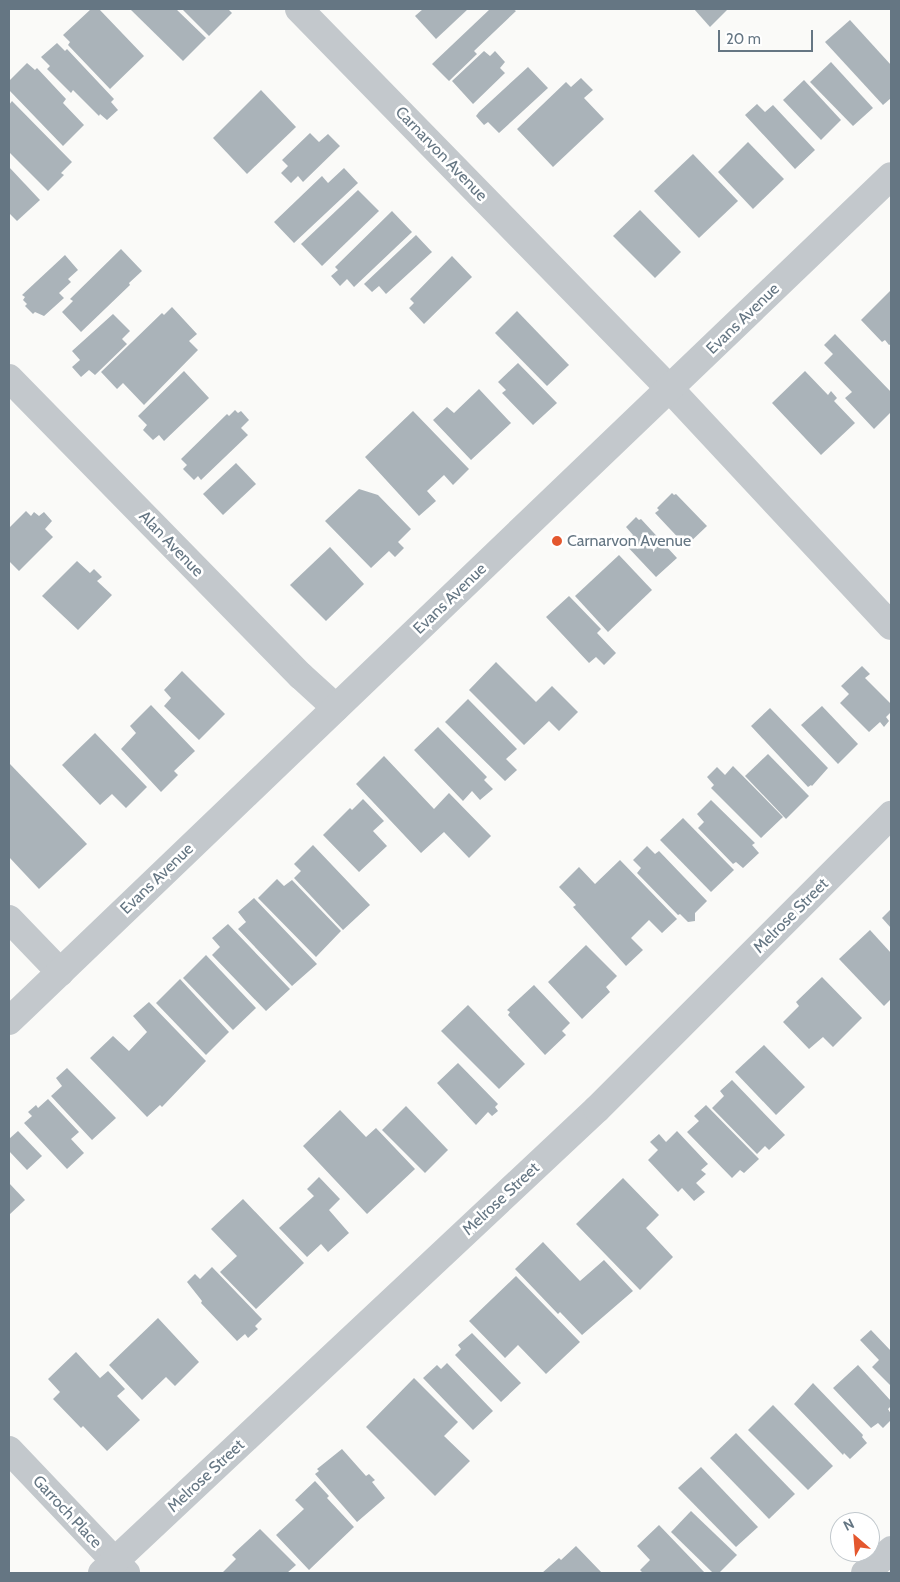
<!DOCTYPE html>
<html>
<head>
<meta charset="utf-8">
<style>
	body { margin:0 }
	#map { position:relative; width:900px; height:1582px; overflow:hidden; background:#fafaf8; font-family:Cabin,sans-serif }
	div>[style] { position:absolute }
	.building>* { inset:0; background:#aab3b9 }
	.minor>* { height:28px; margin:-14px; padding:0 14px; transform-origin:14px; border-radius:14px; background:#c3c8cc }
	.tertiary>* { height:28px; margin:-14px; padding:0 14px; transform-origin:14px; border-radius:14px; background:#c3c8cc }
	.dots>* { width:14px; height:14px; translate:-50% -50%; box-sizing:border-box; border:2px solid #fff; border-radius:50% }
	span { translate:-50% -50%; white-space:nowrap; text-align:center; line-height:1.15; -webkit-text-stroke:5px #fff; paint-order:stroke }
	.street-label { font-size:16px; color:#657683 }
	.poi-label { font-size:16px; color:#657683 }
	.left { translate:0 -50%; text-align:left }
	.frame { position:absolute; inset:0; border:10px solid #657683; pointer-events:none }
	.north { position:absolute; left:830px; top:1512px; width:50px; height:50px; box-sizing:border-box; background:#fff; border:1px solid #c1c8cd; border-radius:50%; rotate:333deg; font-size:14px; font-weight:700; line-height:20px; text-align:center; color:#657683 }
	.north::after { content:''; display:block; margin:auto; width:18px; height:22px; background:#e4572e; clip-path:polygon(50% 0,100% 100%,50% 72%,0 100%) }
	.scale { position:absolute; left:718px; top:30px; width:95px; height:22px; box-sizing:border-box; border:2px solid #657683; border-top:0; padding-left:6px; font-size:15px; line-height:18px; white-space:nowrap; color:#657683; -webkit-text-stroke:4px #fff; paint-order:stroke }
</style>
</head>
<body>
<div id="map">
	<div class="building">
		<div style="clip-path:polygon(91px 9px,99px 9px,144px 56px,110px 89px,68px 45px,70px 42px,63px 35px)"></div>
		<div style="clip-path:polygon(130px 9px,176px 9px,206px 38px,183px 61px)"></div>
		<div style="clip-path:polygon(182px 9px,228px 9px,232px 13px,209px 36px)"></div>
		<div style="clip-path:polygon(423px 9px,468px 9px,436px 39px,415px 16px)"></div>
		<div style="clip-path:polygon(490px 9px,513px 9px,516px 11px,474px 51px,477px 54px,449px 81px,432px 64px)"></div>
		<div style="clip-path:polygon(694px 9px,728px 9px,710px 27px)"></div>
		<div style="clip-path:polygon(850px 20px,891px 65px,891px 98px,883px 105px,825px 42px)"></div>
		<div style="clip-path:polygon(57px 43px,65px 51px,67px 49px,114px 99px,111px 102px,118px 110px,107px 120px,100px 114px,99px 116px,73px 90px,71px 93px,47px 69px,50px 66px,41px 57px)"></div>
		<div style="clip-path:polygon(484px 51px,490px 56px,495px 51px,505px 62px,500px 68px,505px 73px,473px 104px,452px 81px)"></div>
		<div style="clip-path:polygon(831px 62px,873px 108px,853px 126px,810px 82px)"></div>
		<div style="clip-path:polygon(27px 63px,35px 70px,37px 68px,66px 99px,63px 103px,84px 125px,63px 146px,9px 90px,9px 81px)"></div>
		<div style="clip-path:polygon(528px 67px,548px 88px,499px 133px,488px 122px,484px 125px,476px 116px,479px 112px)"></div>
		<div style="clip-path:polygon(581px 78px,593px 90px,584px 98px,604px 119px,553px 167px,517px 129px,566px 82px,571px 87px)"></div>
		<div style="clip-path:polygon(804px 80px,841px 120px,821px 140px,783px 100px)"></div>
		<div style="clip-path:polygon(261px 90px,296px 127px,247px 174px,213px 138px)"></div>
		<div style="clip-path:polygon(12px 101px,72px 162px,61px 173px,64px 175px,48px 191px,9px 152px,9px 105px)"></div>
		<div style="clip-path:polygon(757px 104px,765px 112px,773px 105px,815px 150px,795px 169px,745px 115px)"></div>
		<div style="clip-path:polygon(310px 133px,319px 142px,328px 134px,340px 146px,303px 182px,298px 176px,291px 183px,281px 173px,288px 166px,282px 160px)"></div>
		<div style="clip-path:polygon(748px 142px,784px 179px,753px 209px,718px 172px)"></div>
		<div style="clip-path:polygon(693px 154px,738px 201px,699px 238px,654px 191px)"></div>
		<div style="clip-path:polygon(9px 167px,40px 200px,17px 221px,9px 213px)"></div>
		<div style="clip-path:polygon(344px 168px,358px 183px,294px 243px,274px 222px,322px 176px,328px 183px)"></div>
		<div style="clip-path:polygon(358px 190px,379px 211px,322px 266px,301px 244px)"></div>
		<div style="clip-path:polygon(640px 210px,681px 252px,655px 278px,613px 236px)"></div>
		<div style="clip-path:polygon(392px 211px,412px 232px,354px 287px,347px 279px,340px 286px,331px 276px,338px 270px,335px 267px)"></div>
		<div style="clip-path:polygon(416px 235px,432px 252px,386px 294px,379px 286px,372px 292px,364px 284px)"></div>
		<div style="clip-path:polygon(121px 249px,142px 271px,129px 283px,130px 285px,81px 332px,62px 312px,73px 301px,70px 299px)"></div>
		<div style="clip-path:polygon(65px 255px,78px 270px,68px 279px,71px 282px,59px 293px,64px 298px,44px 316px,35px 312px,33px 314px,25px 306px,27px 304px,23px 300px,25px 297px,22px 295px)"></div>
		<div style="clip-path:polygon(452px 256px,472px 277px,424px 324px,409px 308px,414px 303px,410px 299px)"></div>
		<div style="clip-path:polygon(891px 290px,891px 344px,889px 345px,885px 340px,882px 342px,861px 320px)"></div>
		<div style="clip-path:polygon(172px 307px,197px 334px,189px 341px,198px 350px,144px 405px,123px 383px,117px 389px,101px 372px,162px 313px,164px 315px)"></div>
		<div style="clip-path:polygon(517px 311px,569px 365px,547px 386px,495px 333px)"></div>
		<div style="clip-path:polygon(113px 314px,130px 331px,122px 339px,127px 344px,95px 375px,89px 370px,81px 377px,72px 367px,80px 360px,72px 351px)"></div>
		<div style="clip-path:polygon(835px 334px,891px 392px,891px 412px,874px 429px,845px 398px,852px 392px,824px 363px,833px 354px,824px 345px)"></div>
		<div style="clip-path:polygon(518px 363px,557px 403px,533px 425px,502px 393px,506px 390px,498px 382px)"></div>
		<div style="clip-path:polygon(184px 371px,209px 398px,164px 441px,159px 435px,153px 440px,143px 430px,147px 425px,138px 416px)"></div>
		<div style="clip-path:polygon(805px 371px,828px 395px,831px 391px,837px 398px,834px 401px,855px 423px,821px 455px,772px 403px)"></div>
		<div style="clip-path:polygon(479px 389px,511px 423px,471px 460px,433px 420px,447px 407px,454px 413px)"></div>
		<div style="clip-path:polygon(235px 410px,238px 413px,241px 411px,249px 420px,241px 428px,248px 435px,201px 480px,198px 476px,194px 480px,183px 469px,187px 465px,181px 459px,227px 414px,229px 416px)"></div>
		<div style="clip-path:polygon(413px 411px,469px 469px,453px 485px,444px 475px,427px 491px,436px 501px,419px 516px,365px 457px)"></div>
		<div style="clip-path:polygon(236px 463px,256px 484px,223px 515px,203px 494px)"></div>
		<div style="clip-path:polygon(359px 489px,378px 495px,411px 529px,398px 542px,404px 548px,395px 557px,389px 551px,371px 568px,325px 521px)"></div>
		<div style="clip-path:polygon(672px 493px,674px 495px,676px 494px,707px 526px,686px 546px,655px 513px,659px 510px,657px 508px)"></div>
		<div style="clip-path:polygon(26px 511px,31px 516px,34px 512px,39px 516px,44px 512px,52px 521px,45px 529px,53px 537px,19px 571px,9px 561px,9px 528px)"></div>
		<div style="clip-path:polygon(636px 517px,639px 520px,641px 519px,677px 558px,656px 577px,624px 543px,633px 535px,626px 527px)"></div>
		<div style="clip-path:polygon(330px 547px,364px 584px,326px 621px,290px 585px)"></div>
		<div style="clip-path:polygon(619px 555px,652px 590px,608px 632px,575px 596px)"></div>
		<div style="clip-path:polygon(77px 561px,90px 573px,94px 569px,102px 577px,97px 581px,112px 595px,78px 630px,42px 596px)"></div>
		<div style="clip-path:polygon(569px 596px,601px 629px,597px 633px,616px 653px,604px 665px,596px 657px,589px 663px,546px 617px)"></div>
		<div style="clip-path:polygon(496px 662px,536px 702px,552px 686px,578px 712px,559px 731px,549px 721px,524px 745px,469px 690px)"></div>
		<div style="clip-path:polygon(862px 666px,870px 674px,865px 678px,891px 704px,891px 712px,886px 717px,889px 721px,884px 727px,880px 722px,869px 732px,840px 703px,849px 694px,841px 686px)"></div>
		<div style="clip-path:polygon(182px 671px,225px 714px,199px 740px,164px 706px,171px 698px,164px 690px)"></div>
		<div style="clip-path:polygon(468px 699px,517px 749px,506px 759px,517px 770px,505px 781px,445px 722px)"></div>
		<div style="clip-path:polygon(151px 705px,195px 751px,174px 771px,178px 775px,161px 792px,121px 749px,136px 733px,130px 726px)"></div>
		<div style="clip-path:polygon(822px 706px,858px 744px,838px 764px,801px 725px)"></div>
		<div style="clip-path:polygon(770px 708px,828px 768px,812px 786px,811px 785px,808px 787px,751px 726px)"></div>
		<div style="clip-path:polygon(438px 727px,487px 777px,484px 780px,493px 789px,480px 800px,472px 791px,463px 801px,414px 750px)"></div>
		<div style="clip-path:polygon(95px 733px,147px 787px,126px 808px,112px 794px,100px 805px,62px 765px)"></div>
		<div style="clip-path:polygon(768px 754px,809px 796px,786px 819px,745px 776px)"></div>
		<div style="clip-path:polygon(384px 756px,434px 809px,449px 793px,491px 836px,469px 858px,444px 832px,421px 853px,356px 784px)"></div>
		<div style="clip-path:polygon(9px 763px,87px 844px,39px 889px,9px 857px)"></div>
		<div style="clip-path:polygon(733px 766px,783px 817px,761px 838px,711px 788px,714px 785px,707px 777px,717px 767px,725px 775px)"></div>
		<div style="clip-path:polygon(363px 799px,384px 821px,373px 831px,387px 846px,359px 872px,323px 835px,350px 808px,352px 810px)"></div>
		<div style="clip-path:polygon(711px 800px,755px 843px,752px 845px,759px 853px,743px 868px,736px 862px,733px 864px,698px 828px,704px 822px,697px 814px)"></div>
		<div style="clip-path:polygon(683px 818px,734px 870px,711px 892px,660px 840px)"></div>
		<div style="clip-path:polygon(313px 845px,370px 905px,343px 930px,294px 878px,301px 871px,294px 864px)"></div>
		<div style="clip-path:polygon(647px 846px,655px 854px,659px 851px,707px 901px,695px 913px,695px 921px,688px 922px,680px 914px,678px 915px,637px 873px,641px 868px,633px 860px)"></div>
		<div style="clip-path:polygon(620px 860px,677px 919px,662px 933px,649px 920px,631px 938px,643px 950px,626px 966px,573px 907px,576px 905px,559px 887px,579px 867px,595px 884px)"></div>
		<div style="clip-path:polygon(277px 879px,284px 886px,292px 880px,341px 931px,316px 957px,258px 898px)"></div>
		<div style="clip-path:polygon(254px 898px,317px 964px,292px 986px,238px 929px,246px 922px,238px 912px)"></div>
		<div style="clip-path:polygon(891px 909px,891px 928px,882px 918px)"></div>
		<div style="clip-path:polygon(228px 924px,290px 989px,266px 1011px,212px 955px,220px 947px,212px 938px)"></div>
		<div style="clip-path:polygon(870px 930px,891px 953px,891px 999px,884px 1006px,839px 959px)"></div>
		<div style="clip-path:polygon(586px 945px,617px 976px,606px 987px,610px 992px,582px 1019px,548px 982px)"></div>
		<div style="clip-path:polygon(206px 955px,256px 1008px,233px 1030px,183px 978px)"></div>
		<div style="clip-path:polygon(822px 977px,862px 1018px,833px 1047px,823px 1037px,809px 1049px,783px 1022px,799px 1006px,796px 1002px)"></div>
		<div style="clip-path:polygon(180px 979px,229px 1032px,206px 1055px,156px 1003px)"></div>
		<div style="clip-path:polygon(534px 985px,570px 1023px,562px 1031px,566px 1035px,545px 1055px,508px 1015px,510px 1012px,507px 1010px)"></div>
		<div style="clip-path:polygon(149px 1002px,206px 1061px,162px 1107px,160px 1105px,147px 1117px,90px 1058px,113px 1036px,129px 1051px,147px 1032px,133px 1016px)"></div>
		<div style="clip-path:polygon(468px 1005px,525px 1064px,499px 1089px,441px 1031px)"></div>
		<div style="clip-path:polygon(764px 1045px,805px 1087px,776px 1115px,735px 1072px)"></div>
		<div style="clip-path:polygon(458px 1063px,498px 1104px,495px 1107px,498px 1111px,492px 1116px,488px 1112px,476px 1125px,437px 1083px)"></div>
		<div style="clip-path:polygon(67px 1068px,116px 1118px,92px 1140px,51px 1096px,62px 1086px,56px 1078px)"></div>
		<div style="clip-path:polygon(732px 1080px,785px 1135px,769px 1150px,765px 1146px,757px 1154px,712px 1108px,724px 1096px,720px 1091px)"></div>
		<div style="clip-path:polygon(48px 1099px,79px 1132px,71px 1139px,84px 1153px,67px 1169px,24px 1123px,32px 1116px,28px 1112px,36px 1105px,38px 1108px)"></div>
		<div style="clip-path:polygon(706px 1105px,759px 1159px,744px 1173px,740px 1170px,732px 1178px,687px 1132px,699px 1121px,694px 1116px)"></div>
		<div style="clip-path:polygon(406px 1106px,448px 1150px,425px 1173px,382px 1130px)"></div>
		<div style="clip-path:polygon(340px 1110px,366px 1137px,376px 1128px,415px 1169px,367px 1214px,303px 1146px)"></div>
		<div style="clip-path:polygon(18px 1131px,42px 1156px,27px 1170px,9px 1151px,9px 1139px)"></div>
		<div style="clip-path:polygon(677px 1131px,708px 1164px,701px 1170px,706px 1174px,696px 1183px,705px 1192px,694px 1201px,682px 1188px,678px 1192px,648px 1160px,658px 1150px,650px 1142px,659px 1134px,666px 1142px)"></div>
		<div style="clip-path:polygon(319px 1177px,340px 1199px,329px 1210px,349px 1233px,328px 1252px,321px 1244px,307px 1257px,279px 1228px,314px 1196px,307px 1189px)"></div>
		<div style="clip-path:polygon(623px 1178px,659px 1215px,646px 1228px,673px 1257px,640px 1290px,576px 1224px)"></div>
		<div style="clip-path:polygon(9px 1183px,25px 1200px,9px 1215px)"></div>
		<div style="clip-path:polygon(243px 1199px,304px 1263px,256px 1309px,220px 1272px,237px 1256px,211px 1229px)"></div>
		<div style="clip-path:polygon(543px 1242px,580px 1281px,604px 1260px,633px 1291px,582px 1335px,560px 1312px,558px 1314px,515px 1269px)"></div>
		<div style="clip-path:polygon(212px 1267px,262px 1319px,255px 1326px,258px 1329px,248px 1338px,245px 1334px,237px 1341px,201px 1303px,202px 1301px,187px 1282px,195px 1274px,200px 1279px)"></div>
		<div style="clip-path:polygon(516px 1276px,580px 1342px,546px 1374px,518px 1345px,505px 1358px,469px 1321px)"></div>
		<div style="clip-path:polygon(158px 1318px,199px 1362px,175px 1386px,166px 1377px,142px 1400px,109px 1365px)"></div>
		<div style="clip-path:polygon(871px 1330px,891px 1351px,891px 1386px,872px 1367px,879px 1360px,860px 1340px)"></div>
		<div style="clip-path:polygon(472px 1333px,521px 1383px,501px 1402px,455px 1355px,461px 1349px,458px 1345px)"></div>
		<div style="clip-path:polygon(76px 1352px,100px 1378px,108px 1371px,125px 1389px,117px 1396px,140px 1420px,107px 1451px,83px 1426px,81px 1428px,53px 1399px,60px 1392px,48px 1379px)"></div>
		<div style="clip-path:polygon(447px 1363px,493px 1411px,473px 1430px,423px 1378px,437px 1365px,441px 1369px)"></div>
		<div style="clip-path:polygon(858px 1365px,891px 1401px,891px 1406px,888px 1409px,891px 1414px,891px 1420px,883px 1428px,878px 1423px,871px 1428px,833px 1388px)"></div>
		<div style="clip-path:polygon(414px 1378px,458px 1422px,444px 1436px,470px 1461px,435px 1496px,366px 1427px)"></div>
		<div style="clip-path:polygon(813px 1383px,863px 1435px,862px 1437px,867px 1443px,850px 1459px,844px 1453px,843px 1455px,794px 1404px)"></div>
		<div style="clip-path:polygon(773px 1405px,833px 1466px,808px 1490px,748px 1430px)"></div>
		<div style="clip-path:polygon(736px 1433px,795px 1494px,769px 1519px,710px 1458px)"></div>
		<div style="clip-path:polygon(342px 1449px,366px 1476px,369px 1474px,375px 1480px,372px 1482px,385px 1498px,357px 1522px,315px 1474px,319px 1471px,317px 1469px)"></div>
		<div style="clip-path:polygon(701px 1467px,758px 1527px,736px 1547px,678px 1488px)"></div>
		<div style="clip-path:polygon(315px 1481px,329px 1496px,327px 1498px,354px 1527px,309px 1570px,276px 1535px,304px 1509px,295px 1500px)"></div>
		<div style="clip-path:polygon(691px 1511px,737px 1555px,719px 1573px,713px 1573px,671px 1532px)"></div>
		<div style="clip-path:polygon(659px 1525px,705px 1573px,643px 1573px,640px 1570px,650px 1560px,637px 1546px)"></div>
		<div style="clip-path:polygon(260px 1529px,296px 1565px,287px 1573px,222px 1573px,236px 1559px,232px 1555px)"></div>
		<div style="clip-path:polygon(576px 1546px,602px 1573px,542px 1573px,559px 1558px,561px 1560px)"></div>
	</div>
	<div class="minor">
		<div style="left:299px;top:9px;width:531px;rotate:45.69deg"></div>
		<div style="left:670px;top:389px;width:324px;rotate:47deg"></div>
		<div style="left:9px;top:378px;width:417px;rotate:45.6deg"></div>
		<div style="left:301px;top:676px;width:47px;rotate:42.4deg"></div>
		<div style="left:9px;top:919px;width:74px;rotate:46.1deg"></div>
		<div style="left:9px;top:1450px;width:170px;rotate:46.4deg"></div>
		<div style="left:102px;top:1573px;width:678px;rotate:-43.15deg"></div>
		<div style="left:597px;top:1109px;width:416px;rotate:-45deg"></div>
		<div style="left:865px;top:1573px;width:35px;rotate:-41deg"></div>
	</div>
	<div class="tertiary">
		<div style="left:9px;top:1021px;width:1221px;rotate:-43.77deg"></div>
	</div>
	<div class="dots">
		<div style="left:557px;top:541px;background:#e4572e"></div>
	</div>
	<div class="street-label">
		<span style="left:441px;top:154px;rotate:46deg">Carnarvon Avenue</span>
		<span style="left:743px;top:319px;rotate:-44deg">Evans Avenue</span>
		<span style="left:171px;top:544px;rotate:46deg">Alan Avenue</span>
		<span style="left:450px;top:599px;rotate:-44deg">Evans Avenue</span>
		<span style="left:157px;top:879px;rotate:-44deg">Evans Avenue</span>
		<span style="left:791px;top:916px;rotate:-45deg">Melrose Street</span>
		<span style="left:501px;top:1199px;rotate:-43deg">Melrose Street</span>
		<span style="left:206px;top:1476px;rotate:-43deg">Melrose Street</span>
		<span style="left:67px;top:1512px;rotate:47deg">Garroch Place</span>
	</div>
	<div class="poi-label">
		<span class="left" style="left:567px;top:541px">Carnarvon Avenue</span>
	</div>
	<div class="frame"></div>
	<div class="north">N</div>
	<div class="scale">20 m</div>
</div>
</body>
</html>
